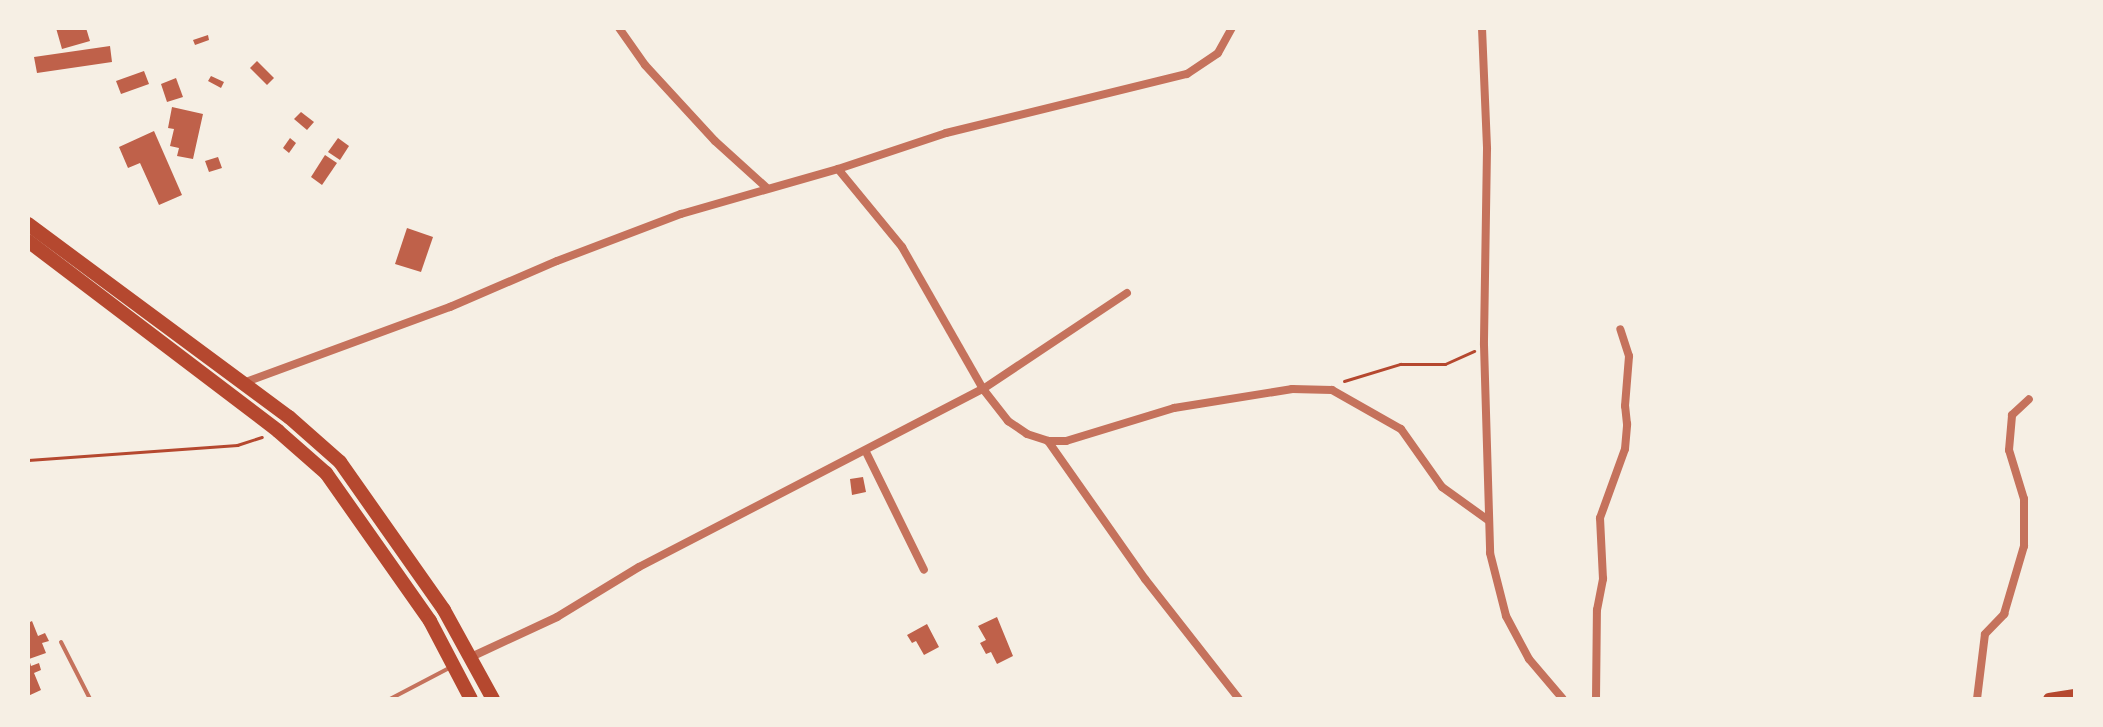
<!DOCTYPE html>
<html>
<head>
<meta charset="utf-8">
<style>
	body { margin:0 }
	#map { position:relative; width:2103px; height:727px; overflow:hidden; background:#f6efe4; font-family:Signika,sans-serif }
	div>[style] { position:absolute }
	.building>* { inset:0; background:#bf614a }
	.path>* { height:3px; margin:-1.5px; padding:0 1.5px; transform-origin:1.5px; border-radius:1.5px; background:#b5482f }
	.service>* { height:4px; margin:-2px; padding:0 2px; transform-origin:2px; border-radius:2px; background:#c5725c }
	.minor>* { height:8px; margin:-4px; padding:0 4px; transform-origin:4px; border-radius:4px; background:#c5725c }
	.secondary>* { height:12px; margin:-6px; padding:0 6px; transform-origin:6px; border-radius:6px; background:#b5482f }
	.trunk>* { height:14px; margin:-7px; padding:0 7px; transform-origin:7px; border-radius:7px; background:#b5482f }
	span { translate:-50% -50%; white-space:nowrap; text-align:center; line-height:1.15; -webkit-text-stroke:7px #f6efe4; paint-order:stroke }
	.frame { position:absolute; inset:0; border:30px solid #f6efe4; pointer-events:none }
</style>
</head>
<body>
<div id="map">
	<div class="building">
		<div style="clip-path:polygon(56px 28px,86px 28px,90px 41px,62px 49px)"></div>
		<div style="clip-path:polygon(208px 35px,209px 40px,195px 45px,193px 40px)"></div>
		<div style="clip-path:polygon(110px 46px,112px 62px,37px 73px,34px 57px)"></div>
		<div style="clip-path:polygon(257px 61px,274px 78px,267px 85px,250px 68px)"></div>
		<div style="clip-path:polygon(144px 71px,149px 84px,121px 94px,116px 81px)"></div>
		<div style="clip-path:polygon(211px 76px,224px 82px,221px 88px,208px 81px)"></div>
		<div style="clip-path:polygon(176px 78px,183px 97px,167px 102px,161px 84px)"></div>
		<div style="clip-path:polygon(172px 107px,203px 114px,193px 159px,177px 156px,179px 148px,170px 146px,174px 129px,168px 128px)"></div>
		<div style="clip-path:polygon(301px 112px,314px 122px,307px 130px,294px 119px)"></div>
		<div style="clip-path:polygon(154px 131px,182px 195px,159px 205px,140px 163px,128px 168px,119px 147px)"></div>
		<div style="clip-path:polygon(290px 138px,296px 143px,289px 153px,283px 148px)"></div>
		<div style="clip-path:polygon(338px 138px,349px 146px,340px 160px,328px 152px)"></div>
		<div style="clip-path:polygon(325px 155px,337px 163px,322px 185px,311px 177px)"></div>
		<div style="clip-path:polygon(218px 157px,222px 168px,209px 172px,205px 161px)"></div>
		<div style="clip-path:polygon(407px 228px,433px 237px,421px 272px,395px 264px)"></div>
		<div style="clip-path:polygon(863px 477px,866px 492px,852px 495px,850px 479px)"></div>
		<div style="clip-path:polygon(997px 617px,1013px 656px,997px 664px,991px 652px,986px 654px,980px 643px,986px 640px,978px 626px)"></div>
		<div style="clip-path:polygon(32px 621px,38px 636px,45px 633px,49px 641px,42px 643px,46px 653px,29px 659px,31px 666px,39px 663px,41px 670px,34px 673px,41px 690px,28px 696px,28px 623px)"></div>
		<div style="clip-path:polygon(927px 624px,939px 647px,924px 655px,916px 641px,912px 643px,907px 635px)"></div>
	</div>
	<div class="path">
		<div style="left:1344px;top:381px;width:59px;rotate:-16.9deg"></div>
		<div style="left:1400px;top:364px;width:45px"></div>
		<div style="left:1445px;top:364px;width:32px;rotate:-24deg"></div>
		<div style="left:28px;top:460px;width:210px;rotate:-4.1deg"></div>
		<div style="left:237px;top:445px;width:26px;rotate:-18deg"></div>
	</div>
	<div class="service">
		<div style="left:61px;top:642px;width:64px;rotate:63deg"></div>
		<div style="left:390px;top:699px;width:69px;rotate:-27.7deg"></div>
	</div>
	<div class="minor">
		<div style="left:619px;top:28px;width:45px;rotate:54.9deg"></div>
		<div style="left:645px;top:65px;width:103px;rotate:47.4deg"></div>
		<div style="left:715px;top:141px;width:70px;rotate:42.1deg"></div>
		<div style="left:1482px;top:28px;width:121px;rotate:87.6deg"></div>
		<div style="left:1487px;top:149px;width:196px;rotate:90.9deg"></div>
		<div style="left:1484px;top:345px;width:208px;rotate:88.3deg"></div>
		<div style="left:1490px;top:553px;width:65px;rotate:75.7deg"></div>
		<div style="left:1506px;top:616px;width:49px;rotate:61.9deg"></div>
		<div style="left:1529px;top:659px;width:52px;rotate:49.6deg"></div>
		<div style="left:838px;top:169px;width:101px;rotate:50.6deg"></div>
		<div style="left:902px;top:247px;width:163px;rotate:60.3deg"></div>
		<div style="left:983px;top:389px;width:41px;rotate:52deg"></div>
		<div style="left:1008px;top:421px;width:23px;rotate:34deg"></div>
		<div style="left:1027px;top:434px;width:22px;rotate:18deg"></div>
		<div style="left:1048px;top:441px;width:18px"></div>
		<div style="left:1066px;top:441px;width:113px;rotate:-17deg"></div>
		<div style="left:1174px;top:408px;width:120px;rotate:-9.1deg"></div>
		<div style="left:1292px;top:389px;width:40px;rotate:1.4deg"></div>
		<div style="left:1332px;top:390px;width:79px;rotate:29.5deg"></div>
		<div style="left:1401px;top:429px;width:71px;rotate:54.7deg"></div>
		<div style="left:1442px;top:487px;width:57px;rotate:35.7deg"></div>
		<div style="left:243px;top:383px;width:221px;rotate:-20.2deg"></div>
		<div style="left:450px;top:307px;width:116px;rotate:-23.3deg"></div>
		<div style="left:557px;top:261px;width:133px;rotate:-20.8deg"></div>
		<div style="left:681px;top:214px;width:163px;rotate:-16deg"></div>
		<div style="left:838px;top:169px;width:114px;rotate:-18.4deg"></div>
		<div style="left:946px;top:133px;width:248px;rotate:-13.8deg"></div>
		<div style="left:1187px;top:74px;width:37px;rotate:-34deg"></div>
		<div style="left:1218px;top:53px;width:29px;rotate:-61deg"></div>
		<div style="left:1048px;top:441px;width:169px;rotate:54.9deg"></div>
		<div style="left:1145px;top:579px;width:152px;rotate:51.9deg"></div>
		<div style="left:866px;top:452px;width:131px;rotate:63.8deg"></div>
		<div style="left:471px;top:657px;width:95px;rotate:-24.9deg"></div>
		<div style="left:557px;top:617px;width:96px;rotate:-31.4deg"></div>
		<div style="left:639px;top:567px;width:387px;rotate:-27.4deg"></div>
		<div style="left:983px;top:389px;width:173px;rotate:-33.7deg"></div>
		<div style="left:1596px;top:699px;width:89px;rotate:-89.4deg"></div>
		<div style="left:1597px;top:610px;width:32px;rotate:-79deg"></div>
		<div style="left:1603px;top:579px;width:61px;rotate:-92.8deg"></div>
		<div style="left:1600px;top:518px;width:73px;rotate:-70.1deg"></div>
		<div style="left:1625px;top:449px;width:25px;rotate:-85deg"></div>
		<div style="left:1627px;top:424px;width:18px;rotate:-96deg"></div>
		<div style="left:1625px;top:406px;width:50px;rotate:-85.4deg"></div>
		<div style="left:1629px;top:356px;width:28px;rotate:-108deg"></div>
		<div style="left:1977px;top:699px;width:65px;rotate:-83deg"></div>
		<div style="left:1985px;top:634px;width:28px;rotate:-46deg"></div>
		<div style="left:2004px;top:614px;width:71px;rotate:-73.6deg"></div>
		<div style="left:2024px;top:546px;width:47px;rotate:-90deg"></div>
		<div style="left:2024px;top:499px;width:51px;rotate:-107deg"></div>
		<div style="left:2009px;top:450px;width:35px;rotate:-85deg"></div>
		<div style="left:2012px;top:415px;width:23px;rotate:-43deg"></div>
	</div>
	<div class="secondary">
		<div style="left:2049px;top:699px;width:26px;rotate:-9deg"></div>
	</div>
	<div class="trunk">
		<div style="left:28px;top:224px;width:325px;rotate:36.5deg"></div>
		<div style="left:289px;top:417px;width:68px;rotate:41.4deg"></div>
		<div style="left:340px;top:462px;width:181px;rotate:54.9deg"></div>
		<div style="left:444px;top:610px;width:102px;rotate:61.2deg"></div>
		<div style="left:28px;top:241px;width:314px;rotate:37.2deg"></div>
		<div style="left:278px;top:431px;width:64px;rotate:41.2deg"></div>
		<div style="left:326px;top:473px;width:181px;rotate:54.9deg"></div>
		<div style="left:430px;top:621px;width:88px;rotate:62.3deg"></div>
	</div>
	<div class="frame"></div>
</div>
</body>
</html>
